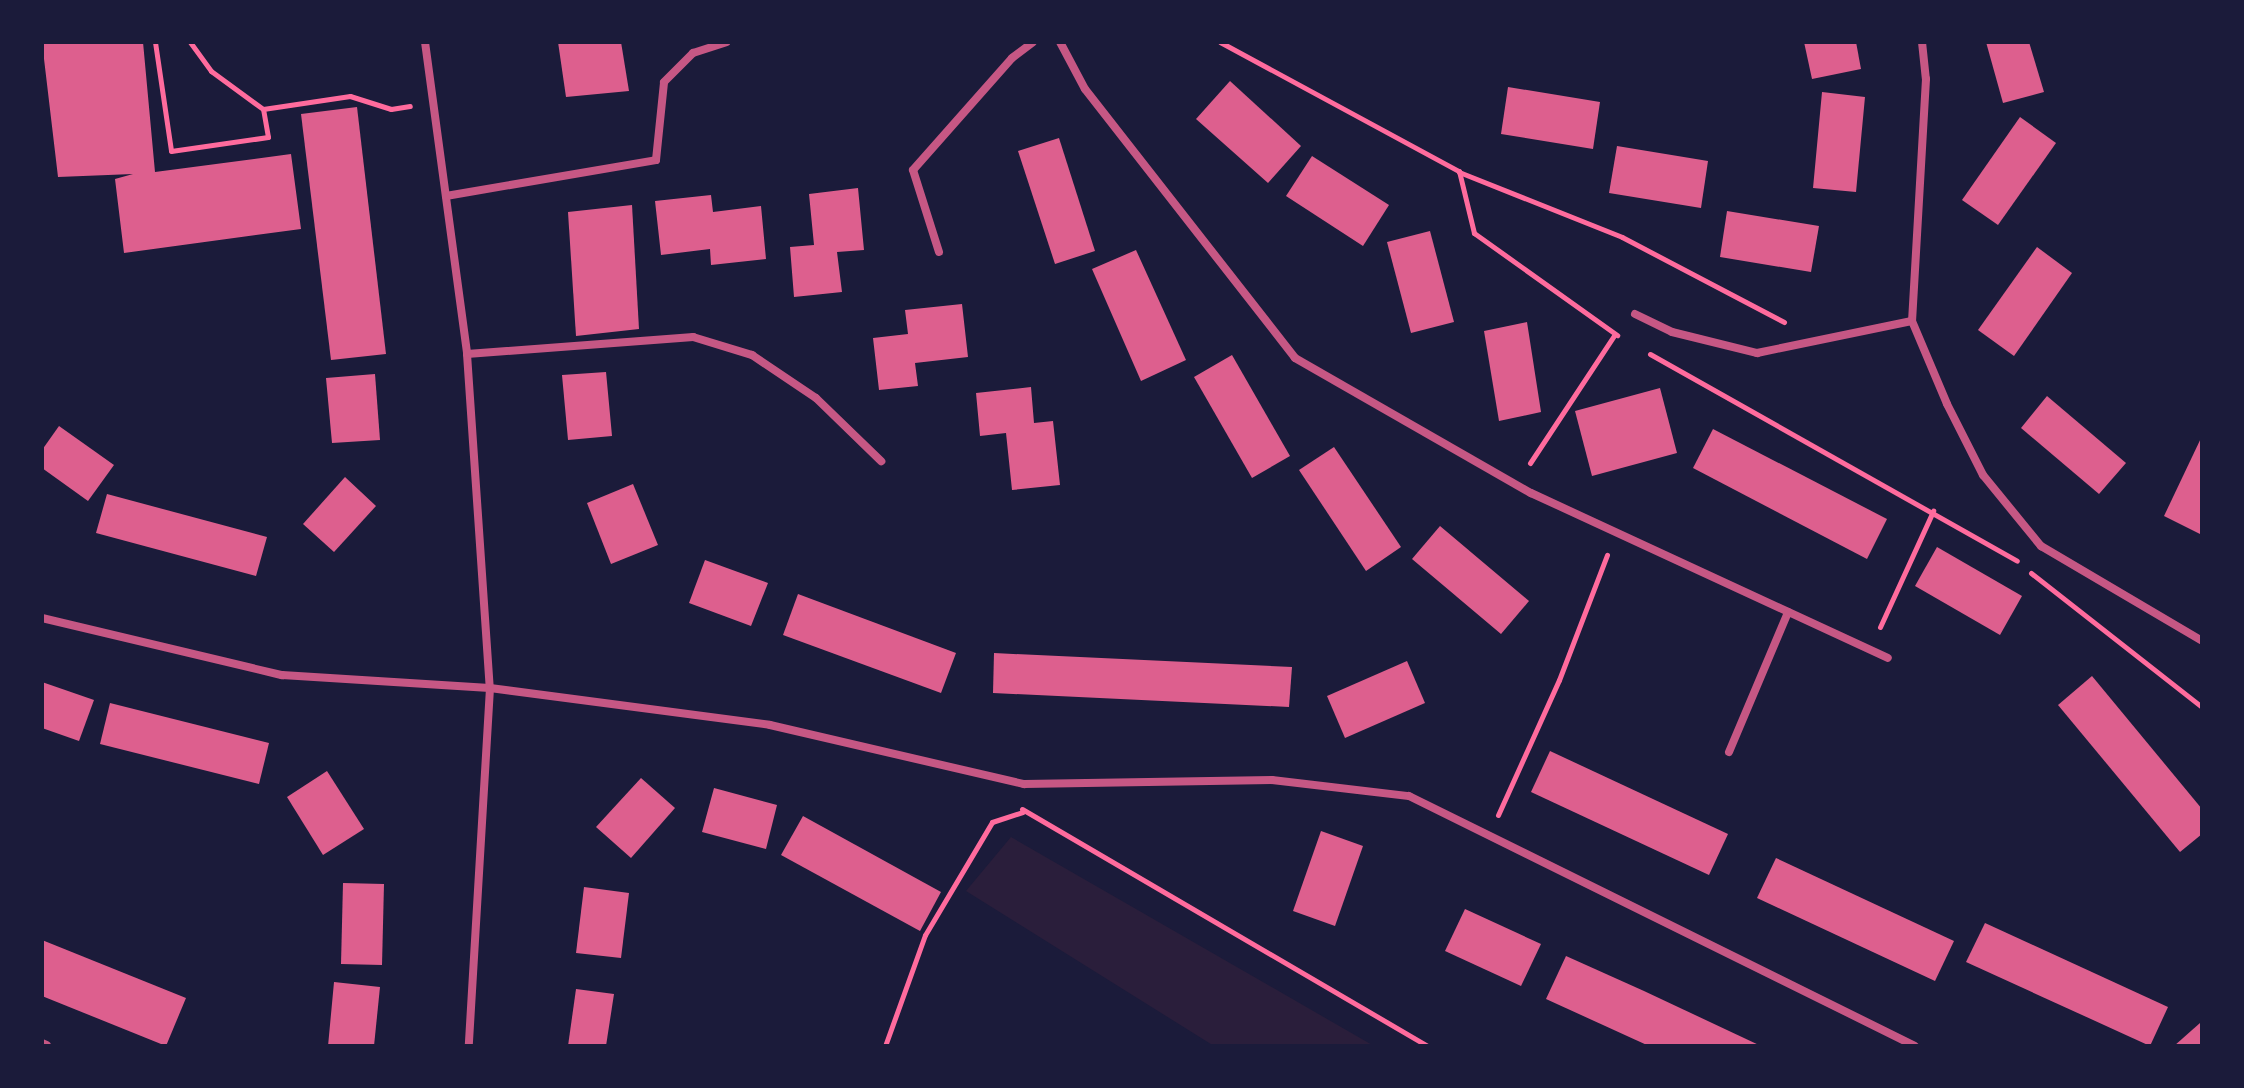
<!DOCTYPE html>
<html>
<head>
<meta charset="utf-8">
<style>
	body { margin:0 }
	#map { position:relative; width:2244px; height:1088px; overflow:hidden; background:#1b1b3a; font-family:"Alegreya Sans",sans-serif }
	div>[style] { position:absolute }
	.green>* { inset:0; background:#2a1e3b }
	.building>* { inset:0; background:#dd5f8e }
	.path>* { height:5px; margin:-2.5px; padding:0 2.5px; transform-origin:2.5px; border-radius:2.5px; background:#ff6b9d }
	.minor>* { height:8px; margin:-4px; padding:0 4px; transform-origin:4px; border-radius:4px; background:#c65784 }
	span { translate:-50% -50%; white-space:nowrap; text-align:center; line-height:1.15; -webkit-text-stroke:7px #1b1b3a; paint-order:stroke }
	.frame { position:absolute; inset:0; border:44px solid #1b1b3a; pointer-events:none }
</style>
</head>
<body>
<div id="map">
	<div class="green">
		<div style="clip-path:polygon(1011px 837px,1374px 1046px,1214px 1046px,966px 891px)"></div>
	</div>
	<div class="building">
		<div style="clip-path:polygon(42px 42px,143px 42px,155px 172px,291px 154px,301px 229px,124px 253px,115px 179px,133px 174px,58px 177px)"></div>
		<div style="clip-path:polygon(558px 42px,621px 42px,629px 91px,566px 97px)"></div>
		<div style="clip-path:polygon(1804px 42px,1856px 42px,1861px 69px,1812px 79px)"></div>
		<div style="clip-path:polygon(1986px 42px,2029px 42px,2044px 92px,2003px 103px)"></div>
		<div style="clip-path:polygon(1230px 81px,1301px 146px,1268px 183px,1196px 119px)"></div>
		<div style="clip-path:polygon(1508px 87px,1600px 102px,1593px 149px,1501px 134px)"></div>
		<div style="clip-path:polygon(1822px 92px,1865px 97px,1856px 192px,1813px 188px)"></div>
		<div style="clip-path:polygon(357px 107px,386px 354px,331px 360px,301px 114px)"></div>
		<div style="clip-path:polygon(2020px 117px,2056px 143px,1998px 225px,1962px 200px)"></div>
		<div style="clip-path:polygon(1059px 138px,1095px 251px,1055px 264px,1018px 151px)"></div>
		<div style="clip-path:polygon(1617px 146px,1708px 161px,1701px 208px,1609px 193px)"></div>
		<div style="clip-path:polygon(1312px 156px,1389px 205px,1363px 246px,1286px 196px)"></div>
		<div style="clip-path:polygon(858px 188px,864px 250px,837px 252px,842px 292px,794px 297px,790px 247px,814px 245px,809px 194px)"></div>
		<div style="clip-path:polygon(711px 195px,713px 212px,761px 206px,766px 259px,711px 265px,710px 249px,661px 255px,655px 201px)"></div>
		<div style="clip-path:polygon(632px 205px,639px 329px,576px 336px,568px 212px)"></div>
		<div style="clip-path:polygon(1727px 211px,1819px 226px,1811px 272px,1720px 257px)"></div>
		<div style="clip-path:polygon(1430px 231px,1454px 322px,1411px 333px,1387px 242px)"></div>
		<div style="clip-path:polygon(2037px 247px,2072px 273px,2014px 356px,1978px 330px)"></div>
		<div style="clip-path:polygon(1136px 250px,1186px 360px,1141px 381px,1092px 269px)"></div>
		<div style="clip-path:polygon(962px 304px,968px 357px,915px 363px,918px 386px,879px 390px,873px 338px,908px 334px,905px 310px)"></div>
		<div style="clip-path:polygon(1527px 322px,1541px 412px,1499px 421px,1484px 331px)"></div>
		<div style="clip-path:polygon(1232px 355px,1290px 456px,1252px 478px,1194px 377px)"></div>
		<div style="clip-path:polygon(606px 372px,612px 436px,568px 440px,562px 375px)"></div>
		<div style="clip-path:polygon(375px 374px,380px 440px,332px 443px,326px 378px)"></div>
		<div style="clip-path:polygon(1031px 387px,1034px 423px,1053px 421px,1060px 485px,1012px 490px,1006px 433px,980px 436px,976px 393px)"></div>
		<div style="clip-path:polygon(1660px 388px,1677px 453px,1592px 476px,1575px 411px)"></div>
		<div style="clip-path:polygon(2047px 396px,2126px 463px,2099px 494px,2021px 428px)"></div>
		<div style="clip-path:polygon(59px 426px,114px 465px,88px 501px,42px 468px,42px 450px)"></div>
		<div style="clip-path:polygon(1713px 429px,1887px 519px,1867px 559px,1693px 468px)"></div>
		<div style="clip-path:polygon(2202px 436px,2202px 535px,2164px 516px)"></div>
		<div style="clip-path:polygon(1334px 447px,1401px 547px,1366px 571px,1299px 470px)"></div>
		<div style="clip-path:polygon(345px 477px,376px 506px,334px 552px,303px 524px)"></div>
		<div style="clip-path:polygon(633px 484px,658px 545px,611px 564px,587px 503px)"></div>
		<div style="clip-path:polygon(107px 494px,267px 537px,256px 576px,96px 533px)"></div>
		<div style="clip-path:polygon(1440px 526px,1529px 601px,1501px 634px,1412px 559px)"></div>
		<div style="clip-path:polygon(1937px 547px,2022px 596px,2000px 635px,1915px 586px)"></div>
		<div style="clip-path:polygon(705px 560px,768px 583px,751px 626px,689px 603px)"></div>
		<div style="clip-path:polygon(798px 594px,956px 653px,941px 693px,783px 635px)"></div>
		<div style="clip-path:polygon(994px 653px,1292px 667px,1289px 707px,993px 693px)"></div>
		<div style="clip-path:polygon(1407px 661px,1425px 703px,1345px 738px,1327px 696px)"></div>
		<div style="clip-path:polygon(2092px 676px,2202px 809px,2202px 834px,2180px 852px,2058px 705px)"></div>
		<div style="clip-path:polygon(42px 682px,94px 700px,79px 741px,42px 728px)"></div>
		<div style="clip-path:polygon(110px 703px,269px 743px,259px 784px,100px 744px)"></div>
		<div style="clip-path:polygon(1550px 751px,1728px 834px,1709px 875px,1531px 792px)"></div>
		<div style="clip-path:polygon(327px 771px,364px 829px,323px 855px,287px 797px)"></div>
		<div style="clip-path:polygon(641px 778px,675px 808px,631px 858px,596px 827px)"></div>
		<div style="clip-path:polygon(714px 788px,777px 805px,766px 849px,702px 832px)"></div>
		<div style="clip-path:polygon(803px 816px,941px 892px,920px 931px,781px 855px)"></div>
		<div style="clip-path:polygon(1321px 831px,1363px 846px,1335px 926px,1293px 911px)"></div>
		<div style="clip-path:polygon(1776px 858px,1954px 941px,1935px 981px,1757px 898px)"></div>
		<div style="clip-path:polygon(343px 883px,384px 884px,382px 965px,341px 964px)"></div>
		<div style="clip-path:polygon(584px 887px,629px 893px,621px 958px,576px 953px)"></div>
		<div style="clip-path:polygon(1465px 909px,1541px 944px,1521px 986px,1445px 951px)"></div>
		<div style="clip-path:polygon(1985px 923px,2168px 1007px,2150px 1046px,1966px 962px)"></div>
		<div style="clip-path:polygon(42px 940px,186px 998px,166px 1046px,42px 996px)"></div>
		<div style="clip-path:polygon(1566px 956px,1644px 991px,1761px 1046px,1649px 1046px,1546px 999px)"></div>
		<div style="clip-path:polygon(334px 982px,380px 987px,374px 1046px,328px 1046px)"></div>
		<div style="clip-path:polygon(576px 989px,614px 994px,606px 1046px,568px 1046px)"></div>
		<div style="clip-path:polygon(2200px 1023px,2202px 1046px,2174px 1046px)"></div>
	</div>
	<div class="path">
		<div style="left:155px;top:42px;width:110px;rotate:81.6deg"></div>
		<div style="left:171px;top:151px;width:98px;rotate:-8.2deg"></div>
		<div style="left:268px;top:137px;width:28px;rotate:-100deg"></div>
		<div style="left:190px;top:42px;width:36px;rotate:54deg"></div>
		<div style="left:211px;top:71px;width:64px;rotate:36.2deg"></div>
		<div style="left:263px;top:109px;width:88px;rotate:-8.5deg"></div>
		<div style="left:350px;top:96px;width:43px;rotate:17.6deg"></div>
		<div style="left:391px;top:109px;width:19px;rotate:-9deg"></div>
		<div style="left:1220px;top:42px;width:272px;rotate:28.4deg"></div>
		<div style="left:1459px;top:171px;width:64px;rotate:76.4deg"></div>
		<div style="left:1474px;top:233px;width:176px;rotate:35.5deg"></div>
		<div style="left:1459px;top:172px;width:175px;rotate:21.7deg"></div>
		<div style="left:1622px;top:237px;width:183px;rotate:27.7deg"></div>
		<div style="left:1650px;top:354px;width:421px;rotate:29.4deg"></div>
		<div style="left:1530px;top:463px;width:154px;rotate:-56.6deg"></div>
		<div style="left:2031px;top:573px;width:217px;rotate:38.1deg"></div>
		<div style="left:1880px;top:627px;width:128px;rotate:-65.4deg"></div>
		<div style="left:1022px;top:809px;width:469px;rotate:30.3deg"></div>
		<div style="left:1498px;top:815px;width:148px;rotate:-65.7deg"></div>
		<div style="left:1559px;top:680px;width:134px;rotate:-69deg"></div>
		<div style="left:885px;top:1046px;width:118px;rotate:-70.2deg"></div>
		<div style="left:925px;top:935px;width:131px;rotate:-59.3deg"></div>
		<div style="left:992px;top:822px;width:32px;rotate:-18deg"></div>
	</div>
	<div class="minor">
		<div style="left:425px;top:42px;width:315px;rotate:82.3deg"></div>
		<div style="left:467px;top:354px;width:335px;rotate:86.1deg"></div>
		<div style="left:490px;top:688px;width:359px;rotate:93.4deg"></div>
		<div style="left:1060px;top:42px;width:53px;rotate:62deg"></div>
		<div style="left:1085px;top:89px;width:341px;rotate:52deg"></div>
		<div style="left:1295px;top:358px;width:272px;rotate:29.8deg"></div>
		<div style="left:1531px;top:493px;width:393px;rotate:24.8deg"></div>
		<div style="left:1922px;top:42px;width:37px;rotate:84deg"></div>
		<div style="left:1926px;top:79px;width:242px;rotate:93.3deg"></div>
		<div style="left:1912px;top:321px;width:90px;rotate:67.1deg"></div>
		<div style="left:1947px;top:404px;width:80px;rotate:63.1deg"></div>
		<div style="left:1983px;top:475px;width:92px;rotate:50.8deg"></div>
		<div style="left:2041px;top:546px;width:187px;rotate:30.5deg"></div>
		<div style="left:446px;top:196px;width:213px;rotate:-9.7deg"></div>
		<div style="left:656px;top:160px;width:78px;rotate:-84.1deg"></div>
		<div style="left:664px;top:82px;width:41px;rotate:-45deg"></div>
		<div style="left:693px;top:53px;width:35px;rotate:-18deg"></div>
		<div style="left:939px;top:252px;width:86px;rotate:-107.6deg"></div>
		<div style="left:913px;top:170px;width:149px;rotate:-48.5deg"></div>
		<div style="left:1012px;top:58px;width:26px;rotate:-37deg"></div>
		<div style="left:1635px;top:314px;width:41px;rotate:25.9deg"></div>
		<div style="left:1672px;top:332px;width:88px;rotate:13.9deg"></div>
		<div style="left:1757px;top:353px;width:158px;rotate:-11.7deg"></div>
		<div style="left:467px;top:354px;width:227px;rotate:-4.3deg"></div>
		<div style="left:693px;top:337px;width:62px;rotate:17deg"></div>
		<div style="left:752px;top:355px;width:77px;rotate:33.9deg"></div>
		<div style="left:816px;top:398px;width:91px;rotate:44.1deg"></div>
		<div style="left:42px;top:618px;width:247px;rotate:13.4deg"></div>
		<div style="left:282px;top:675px;width:208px;rotate:3.6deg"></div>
		<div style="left:490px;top:688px;width:282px;rotate:7.5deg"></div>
		<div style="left:770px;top:725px;width:261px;rotate:13.1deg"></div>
		<div style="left:1024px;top:784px;width:248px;rotate:-0.9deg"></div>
		<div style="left:1272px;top:780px;width:138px;rotate:6.7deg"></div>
		<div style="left:1409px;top:796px;width:564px;rotate:26.29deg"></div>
		<div style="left:1729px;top:752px;width:152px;rotate:-67.1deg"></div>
		<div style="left:42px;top:1043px;width:5px;rotate:22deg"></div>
	</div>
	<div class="frame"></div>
</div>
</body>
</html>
